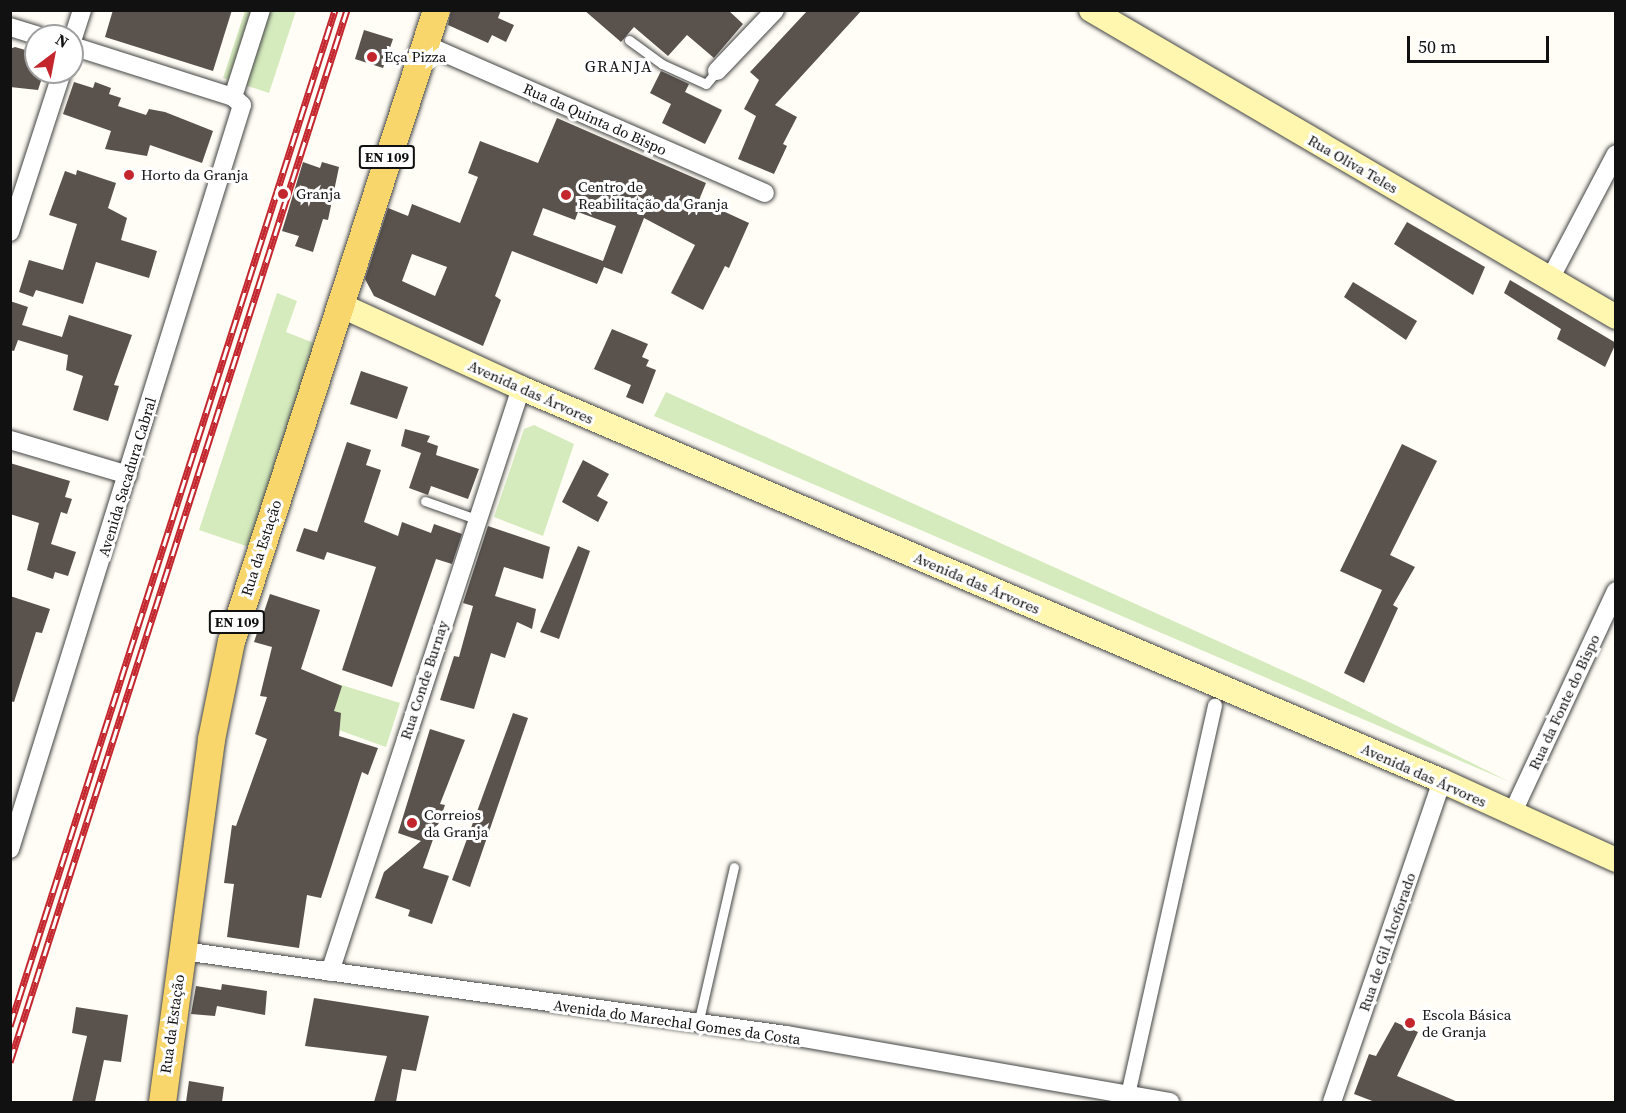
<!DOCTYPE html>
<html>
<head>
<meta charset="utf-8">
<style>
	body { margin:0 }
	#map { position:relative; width:1626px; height:1113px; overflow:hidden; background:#fffdf5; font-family:"Source Serif 4",serif }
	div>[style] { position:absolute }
	.green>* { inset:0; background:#d5ebbd }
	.building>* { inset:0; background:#5a524d }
	.roads { filter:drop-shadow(0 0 2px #444) drop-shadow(0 0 2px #444) }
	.service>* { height:9px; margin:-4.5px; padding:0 4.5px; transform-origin:4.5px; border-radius:4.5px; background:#fff }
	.pedestrian>* { height:14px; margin:-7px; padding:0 7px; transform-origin:7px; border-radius:7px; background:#fff }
	.minor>* { height:18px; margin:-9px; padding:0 9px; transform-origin:9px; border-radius:9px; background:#fff }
	.secondary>* { height:24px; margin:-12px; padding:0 12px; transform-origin:12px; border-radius:12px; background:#fff6b0 }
	.primary>* { height:27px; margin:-13.5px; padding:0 13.5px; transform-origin:13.5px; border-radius:13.5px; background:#f9d66b }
	.rail>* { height:7px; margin-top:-3.5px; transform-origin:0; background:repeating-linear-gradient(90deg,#fff 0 14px,#c4262e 0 28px); box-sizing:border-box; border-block:2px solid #c4262e }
	.dots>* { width:16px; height:16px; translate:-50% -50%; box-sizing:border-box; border:3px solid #fff; border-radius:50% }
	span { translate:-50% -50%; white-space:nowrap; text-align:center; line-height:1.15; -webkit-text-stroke:6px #fff; paint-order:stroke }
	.shield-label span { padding:2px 4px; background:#fff; border:2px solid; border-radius:4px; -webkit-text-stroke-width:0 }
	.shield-label { font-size:14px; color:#111; font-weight:700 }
	.poi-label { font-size:15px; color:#111 }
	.left { translate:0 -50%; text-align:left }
	.street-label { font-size:15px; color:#111 }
	.neighbourhood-label { font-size:16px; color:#111; letter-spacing:1.5px }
	.frame { position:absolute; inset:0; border:12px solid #111; pointer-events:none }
	.north { position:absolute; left:24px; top:24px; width:60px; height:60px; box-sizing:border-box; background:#fff; border:2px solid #a0a0a0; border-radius:50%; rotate:32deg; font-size:16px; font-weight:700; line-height:24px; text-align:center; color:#111 }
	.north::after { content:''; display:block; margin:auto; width:21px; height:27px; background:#c4262e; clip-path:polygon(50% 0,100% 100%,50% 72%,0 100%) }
	.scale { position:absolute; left:1407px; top:36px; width:142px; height:27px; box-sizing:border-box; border:3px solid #111; border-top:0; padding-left:8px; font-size:18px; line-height:21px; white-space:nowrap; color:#111; -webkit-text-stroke:4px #fff; paint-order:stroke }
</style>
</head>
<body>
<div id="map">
	<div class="green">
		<div style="clip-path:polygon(245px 11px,296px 11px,269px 93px,223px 78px)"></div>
		<div style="clip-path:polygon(277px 293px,297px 301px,286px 332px,319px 345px,252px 548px,199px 530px)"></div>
		<div style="clip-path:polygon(666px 392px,1315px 685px,1510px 782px,654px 416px)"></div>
		<div style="clip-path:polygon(534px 425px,574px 444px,543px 536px,494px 517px,524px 429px)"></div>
		<div style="clip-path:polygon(335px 683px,400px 703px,386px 747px,322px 724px)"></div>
	</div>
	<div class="building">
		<div style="clip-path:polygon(113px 10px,232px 10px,213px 71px,105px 37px)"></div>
		<div style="clip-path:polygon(451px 10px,501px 10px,498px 18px,514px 25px,506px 42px,492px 35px,488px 43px,448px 25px)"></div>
		<div style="clip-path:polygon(584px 10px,728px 10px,743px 24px,714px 58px,687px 35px,668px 56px,634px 27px,621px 42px)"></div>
		<div style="clip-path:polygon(808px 10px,862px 10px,775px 105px,797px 117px,783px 144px,787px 146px,774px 174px,738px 159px,756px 116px,744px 109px,759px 80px,750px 72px)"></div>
		<div style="clip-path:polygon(364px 30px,393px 39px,383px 68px,355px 59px)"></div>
		<div style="clip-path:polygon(15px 47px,36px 53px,36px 72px,44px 72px,38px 90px,10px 87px,10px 49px)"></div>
		<div style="clip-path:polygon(661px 71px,689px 84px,685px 92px,722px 110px,705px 144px,662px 123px,671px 104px,650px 93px)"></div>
		<div style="clip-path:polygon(74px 82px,93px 88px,95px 82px,111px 88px,109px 94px,121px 98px,118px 106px,146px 115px,149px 109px,165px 112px,213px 131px,202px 163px,150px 145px,147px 156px,105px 149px,111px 131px,63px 114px)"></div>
		<div style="clip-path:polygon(evenodd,557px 118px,706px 183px,699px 200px,749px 223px,729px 268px,725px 266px,703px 310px,671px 293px,695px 245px,644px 218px,622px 274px,604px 267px,597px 284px,512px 251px,495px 296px,501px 300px,483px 346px,374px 296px,365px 279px,388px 208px,408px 216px,412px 204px,460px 223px,478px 177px,468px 173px,480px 141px,538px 163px,557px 118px,543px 208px,575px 220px,578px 212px,616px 226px,603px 261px,533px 235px,543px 208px,557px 118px,412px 254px,447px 267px,435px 296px,402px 281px,412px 254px)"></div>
		<div style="clip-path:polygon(303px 162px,320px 168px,322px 162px,339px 167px,328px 220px,323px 219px,313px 252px,295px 246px,299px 236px,282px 231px)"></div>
		<div style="clip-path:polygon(77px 170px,116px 183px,108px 208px,127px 218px,121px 240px,157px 251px,149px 278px,96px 262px,83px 304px,36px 290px,33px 297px,19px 292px,29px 260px,63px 270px,77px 224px,49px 215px,65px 171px,76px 175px)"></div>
		<div style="clip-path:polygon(1407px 222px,1485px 267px,1473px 295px,1394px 244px)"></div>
		<div style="clip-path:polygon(1510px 280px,1616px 343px,1605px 367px,1557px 339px,1561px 329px,1504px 293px)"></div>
		<div style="clip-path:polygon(1353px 282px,1417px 321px,1406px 340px,1344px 297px)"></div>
		<div style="clip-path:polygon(10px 301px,28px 307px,22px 325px,62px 337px,69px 315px,132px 335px,114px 385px,119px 386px,108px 421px,73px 410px,83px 376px,66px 370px,68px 355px,18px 340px,14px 351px,10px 350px)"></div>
		<div style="clip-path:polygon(612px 329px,648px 344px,642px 357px,649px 360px,646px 366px,656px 370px,643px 404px,626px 397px,631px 385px,594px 369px)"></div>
		<div style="clip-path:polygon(361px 371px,408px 387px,397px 419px,350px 404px)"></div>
		<div style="clip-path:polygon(405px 429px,430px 436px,427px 442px,438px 446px,436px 455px,479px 469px,468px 499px,431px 486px,428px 495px,409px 488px,421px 453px,401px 446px)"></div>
		<div style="clip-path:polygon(347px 442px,371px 450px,366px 465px,381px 470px,364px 522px,398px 536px,402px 522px,431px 533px,434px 524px,462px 534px,452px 564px,436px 559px,392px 687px,342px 670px,376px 567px,327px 552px,324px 560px,296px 551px,304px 528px,317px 532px)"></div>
		<div style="clip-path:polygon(1402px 444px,1437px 461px,1390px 555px,1415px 567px,1393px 605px,1398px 608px,1364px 683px,1344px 673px,1382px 590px,1340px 571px)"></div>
		<div style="clip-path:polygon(583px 460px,609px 474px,597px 496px,608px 502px,598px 522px,562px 502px)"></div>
		<div style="clip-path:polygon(10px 463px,70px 481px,65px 497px,72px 499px,67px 514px,61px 512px,51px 544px,76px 552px,68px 576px,55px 572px,53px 579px,27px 570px,39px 523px,10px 514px)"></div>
		<div style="clip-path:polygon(488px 526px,550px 547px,543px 579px,504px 567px,495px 596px,536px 609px,532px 629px,517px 622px,505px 658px,491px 653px,474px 709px,440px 700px,454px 656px,459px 657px,473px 606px,463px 603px)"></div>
		<div style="clip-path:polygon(578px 546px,590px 551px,559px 639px,540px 632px)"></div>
		<div style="clip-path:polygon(270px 594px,320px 610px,301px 669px,342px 686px,334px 711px,341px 713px,339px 736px,378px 748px,368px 775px,362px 772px,321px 898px,307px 895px,299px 948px,227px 937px,234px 884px,224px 883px,232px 825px,236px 826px,267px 739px,255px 734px,267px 697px,260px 696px,272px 647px,254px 642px)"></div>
		<div style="clip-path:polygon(10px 596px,50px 609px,42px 633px,36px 632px,14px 702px,10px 701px)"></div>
		<div style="clip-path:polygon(513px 713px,528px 718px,470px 887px,452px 880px)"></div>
		<div style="clip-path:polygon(430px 729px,465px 740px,440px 804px,445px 805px,423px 868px,449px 876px,432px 924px,408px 916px,410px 910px,375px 898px,384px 872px,421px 841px,398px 833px)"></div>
		<div style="clip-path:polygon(222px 984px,267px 991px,265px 1015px,217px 1006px,215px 1016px,191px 1014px,196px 986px,221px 990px)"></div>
		<div style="clip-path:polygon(314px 998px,429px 1016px,416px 1071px,402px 1069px,396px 1102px,374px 1102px,387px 1056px,305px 1046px)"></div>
		<div style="clip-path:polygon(76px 1007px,128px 1015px,121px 1062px,104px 1060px,95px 1102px,72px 1102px,87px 1036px,72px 1033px)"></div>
		<div style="clip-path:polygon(1395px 1022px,1418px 1032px,1397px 1076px,1458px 1102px,1375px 1102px,1354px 1094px,1369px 1054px,1376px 1056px)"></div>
		<div style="clip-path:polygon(189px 1081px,224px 1087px,222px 1102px,186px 1102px)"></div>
	</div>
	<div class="roads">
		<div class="service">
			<div style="left:629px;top:40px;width:41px;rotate:36deg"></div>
			<div style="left:662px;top:64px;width:48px;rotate:24.4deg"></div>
			<div style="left:706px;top:84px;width:17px;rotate:-50deg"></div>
			<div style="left:425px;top:501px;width:54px;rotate:19.4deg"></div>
			<div style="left:698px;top:1024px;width:161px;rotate:-77.1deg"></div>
		</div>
		<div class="pedestrian">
			<div style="left:1128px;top:1095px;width:399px;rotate:-77.4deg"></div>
		</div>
		<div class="minor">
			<div style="left:10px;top:27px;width:30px;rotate:17deg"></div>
			<div style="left:72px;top:41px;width:33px;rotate:-72deg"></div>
			<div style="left:424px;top:44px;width:372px;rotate:23.6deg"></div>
			<div style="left:717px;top:71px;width:84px;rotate:-46.4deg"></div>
			<div style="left:233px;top:97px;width:91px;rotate:-72.2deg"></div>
			<div style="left:10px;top:232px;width:168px;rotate:-72deg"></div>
			<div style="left:1550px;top:279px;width:141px;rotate:-62.2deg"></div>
			<div style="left:10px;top:440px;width:123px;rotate:16.5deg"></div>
			<div style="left:1512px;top:814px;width:246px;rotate:-65deg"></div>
			<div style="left:10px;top:849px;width:779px;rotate:-72.68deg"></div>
			<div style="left:242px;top:105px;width:12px;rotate:-138deg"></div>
			<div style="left:233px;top:97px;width:169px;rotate:-162.4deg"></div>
			<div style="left:183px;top:951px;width:609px;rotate:7.93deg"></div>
			<div style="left:786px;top:1035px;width:390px;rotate:9.9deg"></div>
			<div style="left:330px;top:972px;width:614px;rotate:-71.89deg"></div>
			<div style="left:1332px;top:1102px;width:339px;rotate:-71.1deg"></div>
		</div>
		<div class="secondary">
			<div style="left:1091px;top:10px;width:608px;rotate:30.32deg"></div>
			<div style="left:340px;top:305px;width:199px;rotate:24.6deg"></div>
			<div style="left:521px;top:388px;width:1001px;rotate:23.11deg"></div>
			<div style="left:1442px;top:781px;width:191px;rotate:24.4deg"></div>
		</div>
		<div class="primary">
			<div style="left:162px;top:1102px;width:366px;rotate:-82.3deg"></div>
			<div style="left:211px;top:739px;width:100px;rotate:-78.5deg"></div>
			<div style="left:231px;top:641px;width:663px;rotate:-72deg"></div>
		</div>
	</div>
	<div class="rail">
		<div style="left:10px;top:1026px;width:1067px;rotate:-72.26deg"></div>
		<div style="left:10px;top:1062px;width:1105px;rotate:-72.24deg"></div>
	</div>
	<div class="dots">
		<div style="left:372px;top:57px;background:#c4262e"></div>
		<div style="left:129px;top:175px;background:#c4262e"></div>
		<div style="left:283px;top:194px;background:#c4262e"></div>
		<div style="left:566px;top:195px;background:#c4262e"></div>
		<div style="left:412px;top:823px;background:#c4262e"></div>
		<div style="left:1410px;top:1023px;background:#c4262e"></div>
	</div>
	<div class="shield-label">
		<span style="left:387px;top:157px">EN 109</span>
		<span style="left:237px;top:622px">EN 109</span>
	</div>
	<div class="poi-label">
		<span class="left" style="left:384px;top:57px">Eça Pizza</span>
		<span class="left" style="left:141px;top:175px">Horto da Granja</span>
		<span class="left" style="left:578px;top:195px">Centro de<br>Reabilitação da Granja</span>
		<span class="left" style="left:296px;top:194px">Granja</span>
		<span class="left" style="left:424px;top:823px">Correios<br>da Granja</span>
		<span class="left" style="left:1422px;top:1023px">Escola Básica<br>de Granja</span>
	</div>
	<div class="street-label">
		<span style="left:595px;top:119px;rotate:24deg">Rua da Quinta do Bispo</span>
		<span style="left:1353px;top:164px;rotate:30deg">Rua Oliva Teles</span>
		<span style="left:531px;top:392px;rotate:24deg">Avenida das Árvores</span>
		<span style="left:127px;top:477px;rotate:-73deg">Avenida Sacadura Cabral</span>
		<span style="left:261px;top:548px;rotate:-72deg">Rua da Estação</span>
		<span style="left:977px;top:583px;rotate:23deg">Avenida das Árvores</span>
		<span style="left:424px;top:680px;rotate:-72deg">Rua Conde Burnay</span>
		<span style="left:1564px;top:702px;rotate:-65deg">Rua da Fonte do Bispo</span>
		<span style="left:1424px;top:775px;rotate:24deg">Avenida das Árvores</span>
		<span style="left:1387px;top:942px;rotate:-71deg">Rua de Gil Alcoforado</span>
		<span style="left:677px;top:1022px;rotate:8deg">Avenida do Marechal Gomes da Costa</span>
		<span style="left:172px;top:1024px;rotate:-82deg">Rua da Estação</span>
	</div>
	<div class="neighbourhood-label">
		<span style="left:619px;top:66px">GRANJA</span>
	</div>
	<div class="frame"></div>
	<div class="north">N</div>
	<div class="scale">50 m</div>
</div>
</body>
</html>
